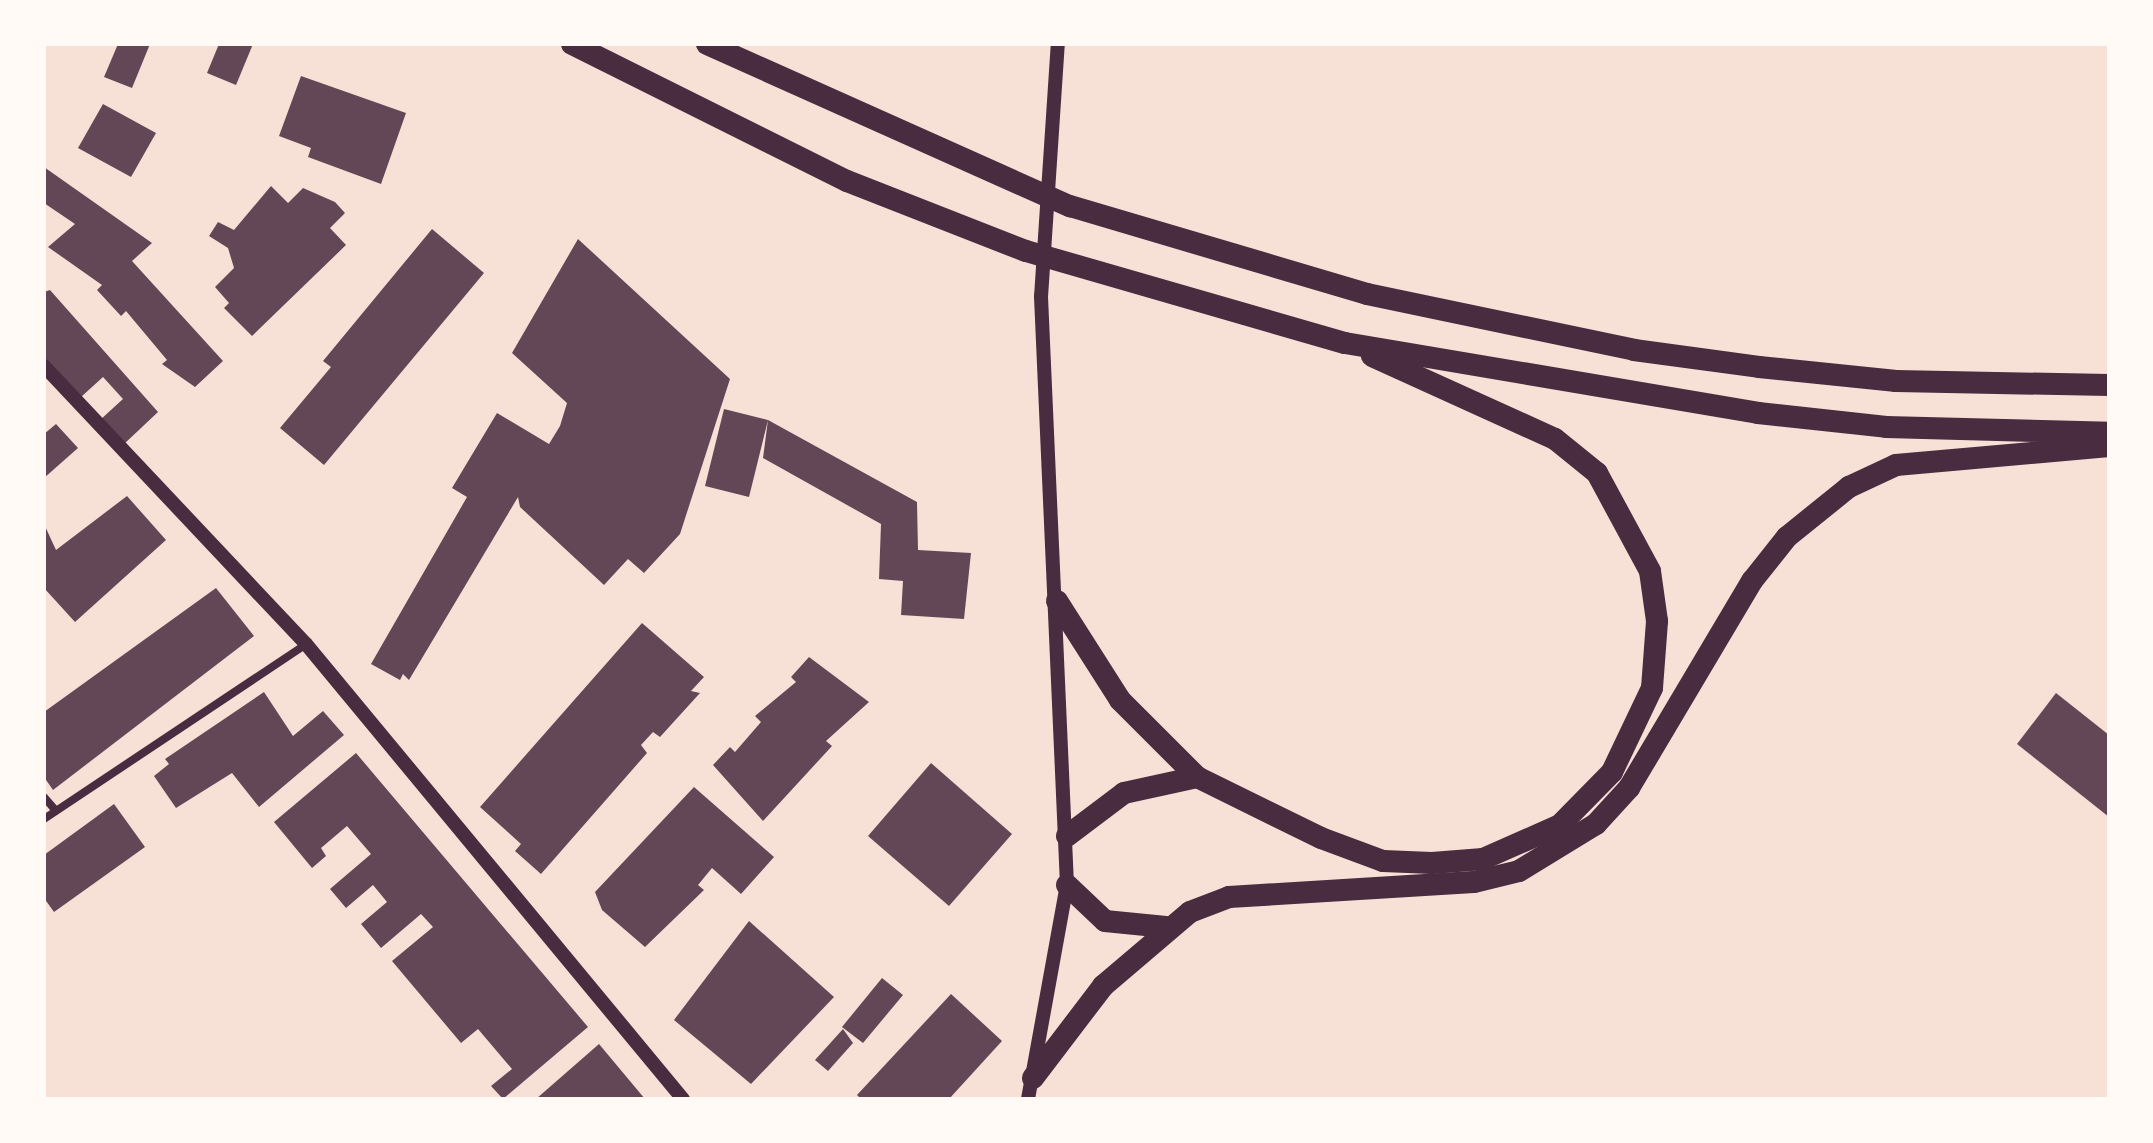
<!DOCTYPE html>
<html>
<head>
<meta charset="utf-8">
<style>
	body { margin:0 }
	#map { position:relative; width:2153px; height:1143px; overflow:hidden; background:#f7e1d7; font-family:"Archivo Narrow",sans-serif }
	div>[style] { position:absolute }
	.building>* { inset:0; background:#644757 }
	.minor>* { height:8px; margin:-4px; padding:0 4px; transform-origin:4px; border-radius:4px; background:#4a2c40 }
	.tertiary>* { height:14px; margin:-7px; padding:0 7px; transform-origin:7px; border-radius:7px; background:#4a2c40 }
	.trunk>* { height:22px; margin:-11px; padding:0 11px; transform-origin:11px; border-radius:11px; background:#4a2c40 }
	span { translate:-50% -50%; white-space:nowrap; text-align:center; line-height:1.15; -webkit-text-stroke:7px #fffaf5; paint-order:stroke }
	.frame { position:absolute; inset:0; border:46px solid #fffaf5; pointer-events:none }
</style>
</head>
<body>
<div id="map">
	<div class="building">
		<div style="clip-path:polygon(118px 44px,150px 44px,132px 88px,104px 77px)"></div>
		<div style="clip-path:polygon(219px 44px,253px 44px,236px 85px,207px 73px)"></div>
		<div style="clip-path:polygon(301px 76px,406px 113px,381px 184px,308px 157px,311px 148px,279px 136px)"></div>
		<div style="clip-path:polygon(103px 104px,156px 133px,131px 177px,78px 148px)"></div>
		<div style="clip-path:polygon(44px 167px,152px 243px,132px 261px,223px 361px,195px 387px,162px 364px,167px 360px,126px 311px,121px 316px,97px 290px,102px 285px,48px 247px,75px 224px,44px 203px)"></div>
		<div style="clip-path:polygon(271px 186px,288px 203px,303px 188px,335px 202px,345px 213px,330px 228px,346px 245px,252px 336px,224px 308px,229px 303px,215px 287px,234px 268px,228px 248px,209px 236px,218px 222px,234px 230px)"></div>
		<div style="clip-path:polygon(432px 229px,484px 273px,324px 465px,280px 428px,331px 367px,323px 361px)"></div>
		<div style="clip-path:polygon(578px 239px,730px 379px,680px 534px,644px 573px,628px 559px,604px 585px,520px 507px,518px 497px,409px 680px,403px 674px,400px 680px,371px 664px,467px 497px,452px 488px,497px 413px,549px 444px,560px 426px,567px 403px,512px 353px)"></div>
		<div style="clip-path:polygon(50px 290px,158px 412px,123px 445px,100px 420px,123px 399px,103px 377px,81px 397px,44px 358px,44px 292px)"></div>
		<div style="clip-path:polygon(724px 409px,768px 420px,917px 502px,918px 550px,971px 553px,964px 619px,901px 615px,903px 581px,879px 579px,881px 524px,763px 458px,768px 420px,749px 497px,705px 486px)"></div>
		<div style="clip-path:polygon(56px 424px,78px 448px,44px 478px,44px 434px)"></div>
		<div style="clip-path:polygon(127px 496px,166px 540px,75px 622px,44px 588px,44px 524px,56px 550px)"></div>
		<div style="clip-path:polygon(216px 588px,254px 636px,53px 790px,44px 777px,44px 712px)"></div>
		<div style="clip-path:polygon(642px 623px,704px 677px,691px 691px,700px 693px,660px 737px,653px 732px,641px 745px,647px 753px,541px 874px,515px 851px,521px 844px,480px 807px)"></div>
		<div style="clip-path:polygon(809px 657px,869px 702px,826px 741px,832px 746px,763px 821px,713px 765px,730px 747px,735px 752px,761px 722px,755px 716px,796px 682px,791px 677px)"></div>
		<div style="clip-path:polygon(264px 692px,293px 736px,323px 711px,344px 735px,259px 807px,232px 773px,176px 808px,154px 776px,169px 764px,165px 759px)"></div>
		<div style="clip-path:polygon(2056px 693px,2109px 735px,2109px 817px,2017px 744px)"></div>
		<div style="clip-path:polygon(356px 753px,588px 1027px,503px 1099px,491px 1086px,512px 1069px,478px 1029px,461px 1043px,392px 961px,433px 927px,421px 914px,381px 948px,361px 924px,387px 902px,373px 885px,346px 908px,330px 889px,371px 854px,347px 826px,321px 848px,326px 856px,312px 868px,274px 822px)"></div>
		<div style="clip-path:polygon(931px 763px,1012px 834px,949px 906px,868px 836px)"></div>
		<div style="clip-path:polygon(694px 787px,774px 857px,741px 894px,712px 868px,698px 885px,704px 890px,645px 947px,602px 910px,595px 892px)"></div>
		<div style="clip-path:polygon(114px 804px,145px 847px,54px 912px,44px 898px,44px 855px)"></div>
		<div style="clip-path:polygon(749px 921px,834px 997px,751px 1084px,674px 1020px)"></div>
		<div style="clip-path:polygon(882px 978px,903px 995px,863px 1043px,842px 1027px)"></div>
		<div style="clip-path:polygon(951px 994px,1002px 1041px,949px 1099px,861px 1099px,857px 1095px)"></div>
		<div style="clip-path:polygon(843px 1029px,853px 1043px,828px 1071px,815px 1060px)"></div>
		<div style="clip-path:polygon(599px 1044px,645px 1099px,536px 1099px)"></div>
	</div>
	<div class="minor">
		<div style="left:44px;top:797px;width:18px;rotate:49deg"></div>
		<div style="left:44px;top:819px;width:315px;rotate:-33.7deg"></div>
	</div>
	<div class="tertiary">
		<div style="left:44px;top:366px;width:382px;rotate:46.7deg"></div>
		<div style="left:306px;top:644px;width:591px;rotate:50.36deg"></div>
		<div style="left:1028px;top:1099px;width:218px;rotate:-79.7deg"></div>
		<div style="left:1067px;top:885px;width:589px;rotate:-92.53deg"></div>
		<div style="left:1041px;top:297px;width:254px;rotate:-86.2deg"></div>
	</div>
	<div class="trunk">
		<div style="left:572px;top:44px;width:307px;rotate:26.5deg"></div>
		<div style="left:847px;top:181px;width:192px;rotate:21.4deg"></div>
		<div style="left:1026px;top:251px;width:332px;rotate:16.1deg"></div>
		<div style="left:1345px;top:343px;width:419px;rotate:9.6deg"></div>
		<div style="left:1758px;top:413px;width:129px;rotate:6.2deg"></div>
		<div style="left:1886px;top:427px;width:223px;rotate:1.5deg"></div>
		<div style="left:707px;top:44px;width:398px;rotate:24.1deg"></div>
		<div style="left:1070px;top:206px;width:310px;rotate:16.5deg"></div>
		<div style="left:1367px;top:294px;width:273px;rotate:11.8deg"></div>
		<div style="left:1634px;top:350px;width:126px;rotate:7.7deg"></div>
		<div style="left:1759px;top:367px;width:138px;rotate:5.8deg"></div>
		<div style="left:1896px;top:381px;width:213px;rotate:1.1deg"></div>
		<div style="left:1057px;top:601px;width:117px;rotate:57.5deg"></div>
		<div style="left:1120px;top:700px;width:109px;rotate:45deg"></div>
		<div style="left:1197px;top:777px;width:138px;rotate:26.2deg"></div>
		<div style="left:1321px;top:838px;width:66px;rotate:20.4deg"></div>
		<div style="left:1383px;top:861px;width:49px;rotate:2.3deg"></div>
		<div style="left:1432px;top:863px;width:51px;rotate:-4.5deg"></div>
		<div style="left:1483px;top:859px;width:84px;rotate:-23.8deg"></div>
		<div style="left:1560px;top:825px;width:74px;rotate:-45.5deg"></div>
		<div style="left:1612px;top:772px;width:93px;rotate:-64.5deg"></div>
		<div style="left:1652px;top:688px;width:67px;rotate:-85.7deg"></div>
		<div style="left:1657px;top:621px;width:50px;rotate:-98deg"></div>
		<div style="left:1650px;top:571px;width:111px;rotate:-118.4deg"></div>
		<div style="left:1597px;top:473px;width:54px;rotate:-141deg"></div>
		<div style="left:1555px;top:439px;width:201px;rotate:-155.6deg"></div>
		<div style="left:1067px;top:836px;width:71px;rotate:-37deg"></div>
		<div style="left:1124px;top:793px;width:75px;rotate:-12.4deg"></div>
		<div style="left:1067px;top:885px;width:52px;rotate:43.5deg"></div>
		<div style="left:1105px;top:921px;width:61px;rotate:5.6deg"></div>
		<div style="left:1033px;top:1078px;width:116px;rotate:-52.7deg"></div>
		<div style="left:1103px;top:986px;width:114px;rotate:-40.4deg"></div>
		<div style="left:1190px;top:912px;width:42px;rotate:-21deg"></div>
		<div style="left:1229px;top:897px;width:245px;rotate:-3.5deg"></div>
		<div style="left:1474px;top:882px;width:46px;rotate:-13.7deg"></div>
		<div style="left:1519px;top:871px;width:90px;rotate:-31.4deg"></div>
		<div style="left:1596px;top:824px;width:49px;rotate:-47.5deg"></div>
		<div style="left:1629px;top:788px;width:241px;rotate:-59.3deg"></div>
		<div style="left:1752px;top:581px;width:56px;rotate:-51.5deg"></div>
		<div style="left:1787px;top:537px;width:80px;rotate:-38.9deg"></div>
		<div style="left:1849px;top:487px;width:52px;rotate:-25.1deg"></div>
		<div style="left:1896px;top:465px;width:214px;rotate:-5.1deg"></div>
	</div>
	<div class="frame"></div>
</div>
</body>
</html>
